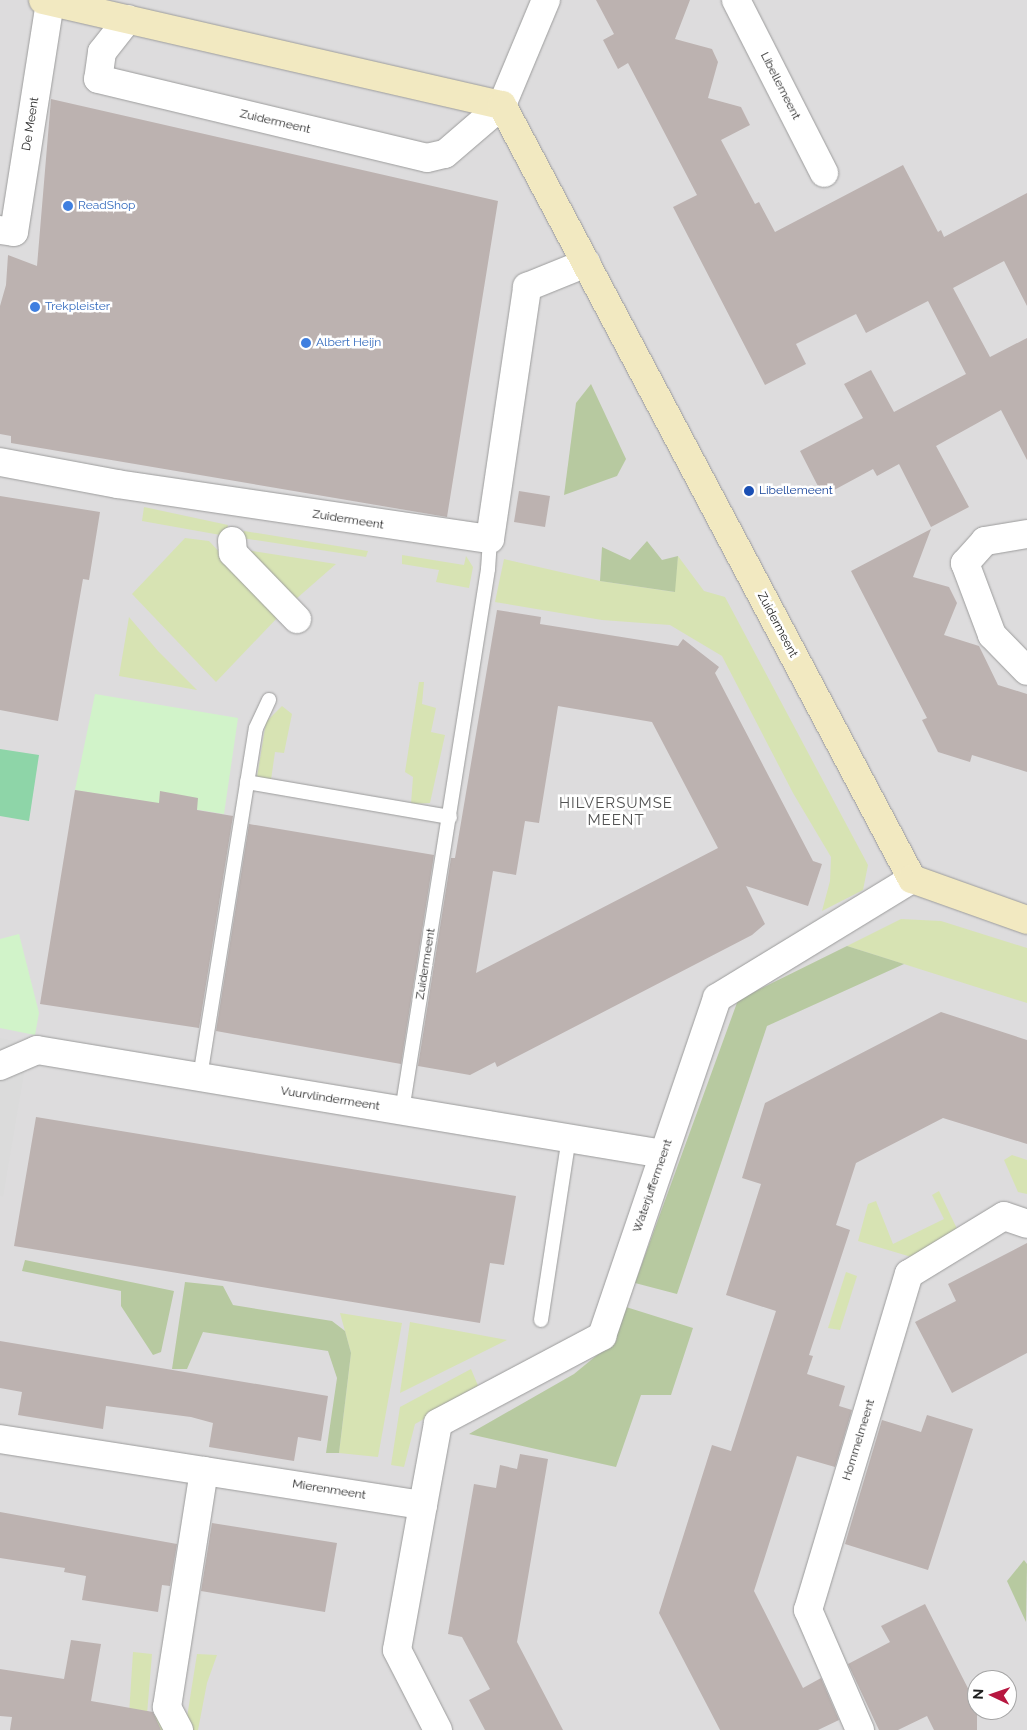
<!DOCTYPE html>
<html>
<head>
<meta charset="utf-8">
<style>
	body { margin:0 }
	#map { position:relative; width:1027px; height:1730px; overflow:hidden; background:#efeae7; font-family:Raleway,sans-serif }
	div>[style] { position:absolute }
	.residential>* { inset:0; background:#dddcdd }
	.grass>* { inset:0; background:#d7e3b3 }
	.forest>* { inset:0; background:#b7c9a0 }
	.park>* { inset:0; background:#d1f3c9 }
	.pitch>* { inset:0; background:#8ed5a8 }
	.parking>* { inset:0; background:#dbdbdb }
	.building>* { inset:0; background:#bcb2b0 }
	.roads { filter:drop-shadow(0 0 1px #9c9c9c) drop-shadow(0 0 1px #9c9c9c) }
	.lane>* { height:14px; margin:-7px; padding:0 7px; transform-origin:7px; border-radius:7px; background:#fff }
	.street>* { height:28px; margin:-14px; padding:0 14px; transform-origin:14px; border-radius:14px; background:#fff }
	.secondary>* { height:28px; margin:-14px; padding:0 14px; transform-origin:14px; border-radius:14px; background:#f2e9c1 }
	.dots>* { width:14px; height:14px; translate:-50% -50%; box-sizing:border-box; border:2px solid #fff; border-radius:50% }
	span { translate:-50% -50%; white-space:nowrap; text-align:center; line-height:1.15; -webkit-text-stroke:5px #fff; paint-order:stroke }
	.street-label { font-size:12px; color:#1f1f1f }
	.shop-label { font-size:12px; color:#366cbe }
	.left { translate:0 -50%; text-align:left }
	.transit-label { font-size:12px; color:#164399 }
	.quarter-label { font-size:15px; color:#525252; letter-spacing:1px }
	.north { position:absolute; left:967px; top:1670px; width:50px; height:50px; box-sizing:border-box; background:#fff; border:1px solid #a5a5a5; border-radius:50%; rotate:273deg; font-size:14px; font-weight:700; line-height:20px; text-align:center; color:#1f1f1f }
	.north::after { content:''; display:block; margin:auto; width:18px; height:22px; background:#b71740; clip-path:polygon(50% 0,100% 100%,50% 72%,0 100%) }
</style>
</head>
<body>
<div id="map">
	<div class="residential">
		<div style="clip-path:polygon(evenodd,0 0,1027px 0,1027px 1730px,0 1730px,0 0,977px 1680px,1007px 1680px,1007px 1710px,977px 1710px,977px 1680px)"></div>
	</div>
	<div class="grass">
		<div style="clip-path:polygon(144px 507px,228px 525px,226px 536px,142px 521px)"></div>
		<div style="clip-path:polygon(244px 531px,368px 551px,366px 557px,242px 538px)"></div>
		<div style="clip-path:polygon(185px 538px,209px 541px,279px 616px,216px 682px,132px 594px)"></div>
		<div style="clip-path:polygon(246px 550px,336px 564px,296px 599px)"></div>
		<div style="clip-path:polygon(402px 555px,464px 565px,466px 556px,473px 567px,469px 588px,436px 582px,439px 570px,402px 564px)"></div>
		<div style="clip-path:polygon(678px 556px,704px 591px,725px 597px,868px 865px,863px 890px,822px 911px,830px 881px,831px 857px,793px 793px,722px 656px,670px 625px,602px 620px,495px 602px,504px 559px,600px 581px,674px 592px)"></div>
		<div style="clip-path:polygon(129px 617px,158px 651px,197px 690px,119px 676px)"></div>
		<div style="clip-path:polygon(419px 682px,424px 682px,422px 704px,436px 708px,431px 732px,445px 735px,430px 803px,411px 804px,413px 777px,405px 772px)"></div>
		<div style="clip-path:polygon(282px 706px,292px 714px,284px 753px,275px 752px,271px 780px,257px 777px,266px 722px)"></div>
		<div style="clip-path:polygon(901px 919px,941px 921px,1027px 948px,1027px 1003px,847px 946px)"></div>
		<div style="clip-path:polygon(1012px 1155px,1027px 1160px,1027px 1194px,1018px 1192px,1004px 1160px)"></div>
		<div style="clip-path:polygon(939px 1191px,959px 1233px,918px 1259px,858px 1241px,868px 1204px,876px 1201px,893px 1244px,944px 1219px,932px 1195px)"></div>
		<div style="clip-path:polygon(846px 1272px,857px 1276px,840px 1330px,828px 1328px)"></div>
		<div style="clip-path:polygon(340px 1313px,402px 1323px,378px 1457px,339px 1453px,351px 1353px)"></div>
		<div style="clip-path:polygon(410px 1322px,507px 1340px,400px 1393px)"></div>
		<div style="clip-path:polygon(471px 1369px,479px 1388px,415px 1424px,404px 1467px,391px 1465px,400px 1407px)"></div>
		<div style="clip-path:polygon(133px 1652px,152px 1654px,147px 1714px,168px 1718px,173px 1730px,128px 1730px)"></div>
		<div style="clip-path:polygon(197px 1654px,217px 1655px,207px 1683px,198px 1730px,185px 1730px)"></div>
	</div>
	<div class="forest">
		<div style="clip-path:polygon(591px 384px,626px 459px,617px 476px,564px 495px,576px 403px)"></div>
		<div style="clip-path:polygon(647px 541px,662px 560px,678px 556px,675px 592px,600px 581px,602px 547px,630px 560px)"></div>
		<div style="clip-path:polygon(847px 946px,904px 964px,767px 1026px,677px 1294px,635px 1283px,738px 1000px)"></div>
		<div style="clip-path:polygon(25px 1260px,174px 1291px,161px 1352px,153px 1355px,121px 1306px,121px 1291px,22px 1271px)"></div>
		<div style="clip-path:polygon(185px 1282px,223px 1286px,233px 1305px,332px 1321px,345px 1331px,351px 1353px,339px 1453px,326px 1453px,337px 1378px,328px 1351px,203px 1332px,187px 1369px,172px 1369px)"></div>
		<div style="clip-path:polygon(626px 1307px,693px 1328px,671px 1395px,641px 1395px,616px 1467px,469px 1434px,574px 1374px,613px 1342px)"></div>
		<div style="clip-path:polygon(1024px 1560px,1027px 1564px,1026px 1622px,1007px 1581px)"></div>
	</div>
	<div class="park">
		<div style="clip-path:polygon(95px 694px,238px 718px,224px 814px,75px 790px)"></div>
		<div style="clip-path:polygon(19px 934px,39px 1013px,35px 1035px,0 1028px,0 939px)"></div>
	</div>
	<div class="pitch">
		<div style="clip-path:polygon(0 749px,39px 755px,29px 821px,0 816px)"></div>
	</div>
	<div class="parking">
		<div style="clip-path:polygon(0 1038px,29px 1044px,3px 1197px,0 1196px)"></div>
	</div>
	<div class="building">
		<div style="clip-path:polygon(596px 0,690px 0,675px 39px,712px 49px,718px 62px,708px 98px,741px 107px,750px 125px,721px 140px,755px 204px,759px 202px,775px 232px,903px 165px,938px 232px,941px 230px,944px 237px,1027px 193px,1027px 306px,1004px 261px,953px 288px,990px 357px,1027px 338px,1027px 460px,1001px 410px,936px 446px,969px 507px,931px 527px,899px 464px,877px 476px,873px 469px,823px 496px,800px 451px,863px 418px,844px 384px,871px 370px,894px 412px,966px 374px,928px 301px,866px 333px,856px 314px,796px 344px,806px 364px,765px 385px,673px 207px,697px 195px,628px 63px,618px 69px,603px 40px,614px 34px)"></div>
		<div style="clip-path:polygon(51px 99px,498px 201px,447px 517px,11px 443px,11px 436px,0 434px,0 306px,6px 285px,8px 255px,37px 266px)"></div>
		<div style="clip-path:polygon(519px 491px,550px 496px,545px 527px,514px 522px)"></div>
		<div style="clip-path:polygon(0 496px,100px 512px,89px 580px,83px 579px,58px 721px,0 710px)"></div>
		<div style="clip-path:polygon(931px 529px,913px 577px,949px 587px,957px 603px,944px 635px,979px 646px,998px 685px,1027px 694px,1027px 772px,972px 755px,970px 762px,938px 752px,922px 720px,927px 718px,851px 571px)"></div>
		<div style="clip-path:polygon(evenodd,497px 610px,541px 617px,540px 624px,678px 646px,683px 639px,719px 667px,715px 673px,813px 861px,822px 864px,808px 906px,746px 886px,765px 924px,752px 935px,497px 1067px,495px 1062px,470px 1075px,418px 1066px,451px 858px,455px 858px,497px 610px,558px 706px,652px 722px,718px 848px,476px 973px,493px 871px,516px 875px,525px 821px,539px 823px,558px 706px)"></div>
		<div style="clip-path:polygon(75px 790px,159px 803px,160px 791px,198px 798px,197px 810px,233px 816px,199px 1028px,40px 1004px)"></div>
		<div style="clip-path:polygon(249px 824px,434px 855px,401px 1064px,216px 1031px)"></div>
		<div style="clip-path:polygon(941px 1012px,1027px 1040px,1027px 1144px,943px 1118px,856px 1163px,836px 1225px,850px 1230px,809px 1355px,813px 1356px,807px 1374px,845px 1386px,839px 1406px,852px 1410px,835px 1467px,797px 1456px,754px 1591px,803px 1688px,821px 1678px,839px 1720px,818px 1730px,720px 1730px,659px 1613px,712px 1445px,731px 1451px,776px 1311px,726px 1295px,761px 1184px,742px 1178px,752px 1145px,765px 1103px)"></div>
		<div style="clip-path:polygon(36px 1117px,516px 1196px,504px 1265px,490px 1263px,480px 1323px,14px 1246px)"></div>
		<div style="clip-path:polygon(1027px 1243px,1027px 1353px,952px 1393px,915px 1322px,956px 1301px,948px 1284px)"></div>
		<div style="clip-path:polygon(0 1341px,328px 1396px,321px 1441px,298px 1437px,294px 1461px,209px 1447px,213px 1423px,191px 1417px,106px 1406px,103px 1429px,18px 1415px,22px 1392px,0 1388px)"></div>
		<div style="clip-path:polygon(927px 1415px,973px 1429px,928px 1570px,845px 1544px,882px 1420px,921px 1432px)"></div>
		<div style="clip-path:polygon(520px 1454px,548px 1459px,517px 1642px,563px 1730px,485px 1730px,469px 1700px,490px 1689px,462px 1637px,448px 1634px,474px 1484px,496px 1488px,500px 1465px,517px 1469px)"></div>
		<div style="clip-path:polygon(0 1512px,177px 1544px,170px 1586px,162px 1585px,158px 1612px,82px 1600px,86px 1576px,64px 1572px,65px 1568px,0 1558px)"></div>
		<div style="clip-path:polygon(212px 1523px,337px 1543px,325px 1612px,201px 1591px)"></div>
		<div style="clip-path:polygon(925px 1604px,977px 1706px,977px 1730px,934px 1730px,927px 1716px,898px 1730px,879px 1730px,848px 1664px,890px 1642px,881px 1626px)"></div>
		<div style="clip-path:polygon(71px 1640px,101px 1644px,91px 1701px,153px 1712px,161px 1730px,10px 1730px,12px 1717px,0 1716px,0 1669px,64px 1679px)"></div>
	</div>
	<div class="roads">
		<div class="lane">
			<div style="left:247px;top:782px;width:206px;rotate:9.8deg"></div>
			<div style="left:200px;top:1077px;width:353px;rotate:-80.9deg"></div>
			<div style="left:256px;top:728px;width:31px;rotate:-65deg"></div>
			<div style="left:402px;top:1111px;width:549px;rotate:-80.98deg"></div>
			<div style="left:488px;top:569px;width:30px;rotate:-86deg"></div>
			<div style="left:541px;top:1320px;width:184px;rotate:-81.3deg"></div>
		</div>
		<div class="street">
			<div style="left:736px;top:0;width:194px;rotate:63deg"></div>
			<div style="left:128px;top:19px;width:42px;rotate:128.2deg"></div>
			<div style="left:102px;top:52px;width:27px;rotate:98deg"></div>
			<div style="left:98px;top:79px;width:338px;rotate:13.5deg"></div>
			<div style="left:427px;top:158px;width:18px;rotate:-13deg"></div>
			<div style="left:445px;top:154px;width:75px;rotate:-40.7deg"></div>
			<div style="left:502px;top:105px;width:114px;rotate:-67.3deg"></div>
			<div style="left:0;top:230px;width:14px;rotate:8deg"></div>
			<div style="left:14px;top:232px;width:234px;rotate:-81.1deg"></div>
			<div style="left:0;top:462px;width:119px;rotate:10.6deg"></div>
			<div style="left:117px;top:484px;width:377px;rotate:8.4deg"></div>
			<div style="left:490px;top:539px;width:255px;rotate:-81.6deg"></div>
			<div style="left:527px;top:287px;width:64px;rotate:-22.1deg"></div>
			<div style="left:1027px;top:534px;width:43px;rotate:170.5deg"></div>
			<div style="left:985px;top:541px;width:30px;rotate:132deg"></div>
			<div style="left:965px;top:563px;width:77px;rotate:69.4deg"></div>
			<div style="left:992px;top:635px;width:50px;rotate:45.8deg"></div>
			<div style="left:232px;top:541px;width:12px;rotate:85deg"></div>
			<div style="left:233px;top:553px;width:92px;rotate:45.9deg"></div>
			<div style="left:0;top:1066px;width:40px;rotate:-23.4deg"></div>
			<div style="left:37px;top:1050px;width:635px;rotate:9.43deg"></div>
			<div style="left:0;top:1439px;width:428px;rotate:8.9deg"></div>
			<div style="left:423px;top:1505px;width:147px;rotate:100.2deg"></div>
			<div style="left:397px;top:1650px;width:90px;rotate:62.9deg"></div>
			<div style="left:423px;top:1505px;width:83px;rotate:-79.6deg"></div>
			<div style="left:438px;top:1423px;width:186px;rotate:-27.9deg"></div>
			<div style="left:602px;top:1336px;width:357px;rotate:-71.2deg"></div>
			<div style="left:717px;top:998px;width:228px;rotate:-31.4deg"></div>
			<div style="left:179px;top:1730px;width:26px;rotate:-118deg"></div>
			<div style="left:167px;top:1707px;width:239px;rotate:-81.1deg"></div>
			<div style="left:860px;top:1730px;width:131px;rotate:-113.4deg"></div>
			<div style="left:808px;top:1610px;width:351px;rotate:-73.3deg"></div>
			<div style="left:909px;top:1274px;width:111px;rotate:-31.4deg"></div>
			<div style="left:1004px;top:1216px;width:24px;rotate:19deg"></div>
		</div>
		<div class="secondary">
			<div style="left:43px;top:0;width:471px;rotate:12.9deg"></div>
			<div style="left:502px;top:105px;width:876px;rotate:62.09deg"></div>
			<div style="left:912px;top:879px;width:122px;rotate:19.6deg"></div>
		</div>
	</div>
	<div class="dots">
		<div style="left:68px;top:206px;background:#3f7fe0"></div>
		<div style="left:35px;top:307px;background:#3f7fe0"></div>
		<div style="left:306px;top:343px;background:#3f7fe0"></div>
		<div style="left:749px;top:491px;background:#1a4fb4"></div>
	</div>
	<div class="street-label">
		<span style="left:780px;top:86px;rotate:63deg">Libellemeent</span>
		<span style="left:275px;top:122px;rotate:13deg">Zuidermeent</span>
		<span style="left:31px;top:124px;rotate:-81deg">De Meent</span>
		<span style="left:348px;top:520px;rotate:9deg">Zuidermeent</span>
		<span style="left:777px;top:625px;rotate:62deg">Zuidermeent</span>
		<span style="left:426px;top:964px;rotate:-81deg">Zuidermeent</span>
		<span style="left:330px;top:1099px;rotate:9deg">Vuurvlindermeent</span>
		<span style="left:653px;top:1186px;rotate:-71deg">Waterjuffermeent</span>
		<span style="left:859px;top:1440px;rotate:-73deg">Hommelmeent</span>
		<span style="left:329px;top:1490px;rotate:9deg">Mierenmeent</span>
	</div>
	<div class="shop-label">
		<span class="left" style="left:78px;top:206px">ReadShop</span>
		<span class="left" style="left:45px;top:307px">Trekpleister</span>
		<span class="left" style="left:316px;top:343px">Albert Heijn</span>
	</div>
	<div class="transit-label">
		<span class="left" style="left:759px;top:491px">Libellemeent</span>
	</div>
	<div class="quarter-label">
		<span style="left:616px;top:812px">HILVERSUMSE<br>MEENT</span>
	</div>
	<div class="north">N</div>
</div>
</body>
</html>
